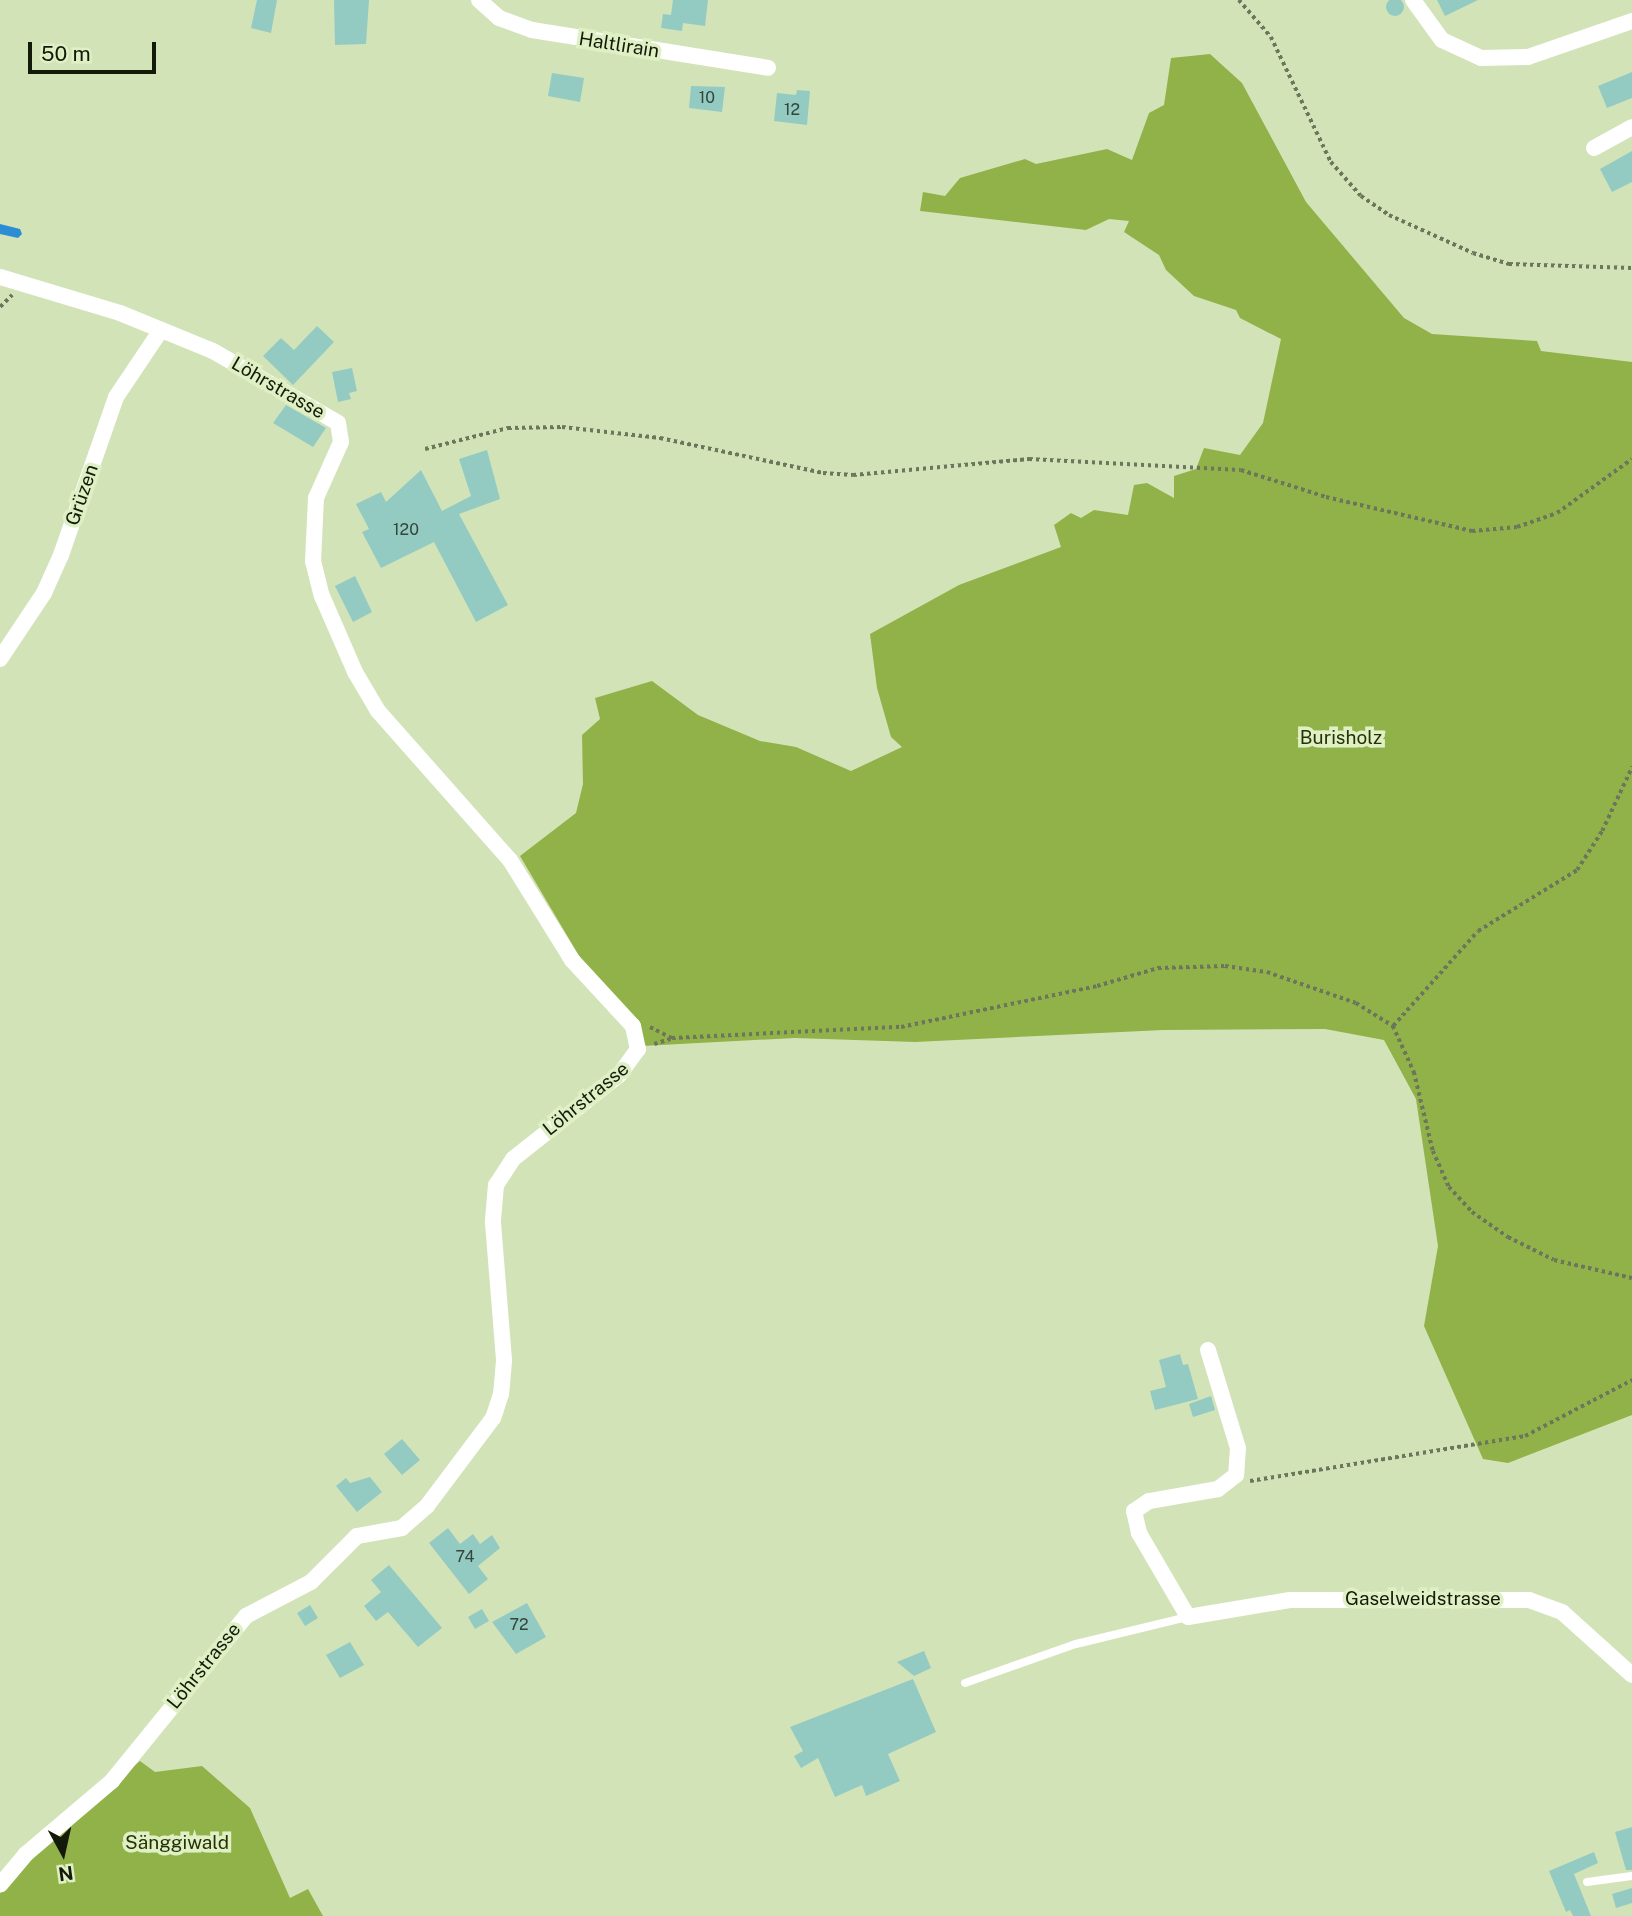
<!DOCTYPE html>
<html>
<head>
<meta charset="utf-8">
<style>
	body { margin:0 }
	#map { position:relative; width:1632px; height:1916px; overflow:hidden; background:#d2e3b8; font-family:"Public Sans",sans-serif }
	div>[style] { position:absolute }
	.forest>* { inset:0; background:#90b249 }
	.water>* { inset:0; background:#2b8dd4 }
	.building>* { inset:0; background:#93cbc3 }
	.round { border-radius:50% }
	.path>* { height:3.5px; margin-top:-1.75px; transform-origin:0; background:repeating-linear-gradient(90deg,#6b765a 0 3.5px,transparent 0 7px) }
	.service>* { height:8px; margin:-4px; padding:0 4px; transform-origin:4px; border-radius:4px; background:#fff }
	.minor>* { height:16px; margin:-8px; padding:0 8px; transform-origin:8px; border-radius:8px; background:#fff }
	span { translate:-50% -50%; white-space:nowrap; text-align:center; line-height:1.15; -webkit-text-stroke:7px #dff0c5; paint-order:stroke }
	.number-label { font-size:16px; color:#344638 }
	.number-label span { -webkit-text-stroke-width:0 }
	.street-label { font-size:19px; color:#141a0a }
	.park-label { font-size:19px; color:#253205 }
	.north { position:absolute; left:28px; top:1818px; width:70px; height:70px; -webkit-text-stroke:5px #dff0c5; paint-order:stroke; rotate:172deg; font-size:19px; font-weight:700; line-height:28px; text-align:center; color:#141a0a }
	.north::after { content:''; display:block; margin:auto; width:24px; height:32px; background:#141a0a; clip-path:polygon(50% 0,100% 100%,50% 72%,0 100%) }
	.scale { position:absolute; left:28px; top:42px; width:128px; height:32px; box-sizing:border-box; border:4px solid #141a0a; border-top:0; padding-left:9px; font-size:21px; line-height:24px; white-space:nowrap; color:#141a0a; -webkit-text-stroke:5px #dff0c5; paint-order:stroke }
</style>
</head>
<body>
<div id="map">
	<div class="forest">
		<div style="clip-path:polygon(1210px 54px,1242px 83px,1306px 202px,1404px 318px,1432px 334px,1537px 341px,1541px 351px,1632px 362px,1632px 1415px,1508px 1463px,1483px 1459px,1424px 1326px,1438px 1246px,1416px 1099px,1384px 1040px,1325px 1029px,1163px 1030px,915px 1042px,795px 1038px,642px 1046px,601px 993px,520px 856px,576px 813px,583px 784px,582px 735px,600px 719px,595px 698px,652px 681px,698px 715px,760px 741px,796px 747px,851px 771px,902px 747px,891px 737px,877px 688px,870px 634px,959px 585px,1061px 547px,1054px 525px,1071px 513px,1081px 518px,1094px 510px,1128px 515px,1134px 485px,1147px 483px,1174px 498px,1174px 476px,1196px 469px,1204px 448px,1240px 455px,1263px 423px,1281px 339px,1240px 318px,1236px 310px,1194px 296px,1166px 270px,1159px 255px,1124px 232px,1129px 221px,1109px 219px,1086px 230px,920px 211px,923px 192px,945px 196px,960px 178px,1025px 159px,1036px 164px,1107px 149px,1132px 160px,1149px 113px,1164px 105px,1171px 58px)"></div>
		<div style="clip-path:polygon(140px 1761px,155px 1772px,202px 1766px,250px 1808px,290px 1898px,308px 1889px,323px 1916px,0 1916px,0 1878px)"></div>
	</div>
	<div class="water">
		<div style="clip-path:polygon(0 224px,20px 229px,22px 234px,18px 238px,0 234px)"></div>
	</div>
	<div class="building">
		<div class="round" style="left:1386px;top:-2px;width:18px;height:18px"></div>
		<div style="clip-path:polygon(257px 0,277px 0,271px 33px,251px 28px)"></div>
		<div style="clip-path:polygon(334px 0,369px 0,366px 44px,335px 45px)"></div>
		<div style="clip-path:polygon(673px 0,708px 0,705px 26px,683px 23px,682px 31px,661px 28px,663px 14px,671px 15px)"></div>
		<div style="clip-path:polygon(1437px 0,1478px 0,1445px 16px)"></div>
		<div style="clip-path:polygon(1632px 72px,1632px 98px,1607px 108px,1598px 86px)"></div>
		<div style="clip-path:polygon(552px 73px,584px 78px,580px 102px,548px 96px)"></div>
		<div style="clip-path:polygon(691px 86px,725px 87px,722px 112px,689px 108px)"></div>
		<div style="clip-path:polygon(797px 90px,810px 91px,807px 125px,774px 121px,777px 93px,796px 95px)"></div>
		<div style="clip-path:polygon(1632px 151px,1632px 182px,1612px 192px,1600px 169px)"></div>
		<div style="clip-path:polygon(317px 326px,334px 342px,293px 385px,263px 356px,281px 338px,294px 350px)"></div>
		<div style="clip-path:polygon(352px 368px,357px 391px,349px 393px,351px 399px,338px 402px,332px 372px)"></div>
		<div style="clip-path:polygon(286px 405px,326px 428px,313px 447px,273px 423px)"></div>
		<div style="clip-path:polygon(487px 450px,500px 499px,459px 514px,508px 605px,476px 622px,434px 542px,381px 568px,362px 532px,369px 529px,356px 504px,381px 492px,386px 502px,421px 470px,442px 511px,471px 496px,459px 459px)"></div>
		<div style="clip-path:polygon(355px 576px,372px 612px,353px 622px,335px 586px)"></div>
		<div style="clip-path:polygon(1180px 1354px,1183px 1365px,1188px 1364px,1198px 1399px,1155px 1410px,1150px 1391px,1166px 1387px,1159px 1360px)"></div>
		<div style="clip-path:polygon(1211px 1396px,1215px 1410px,1193px 1417px,1189px 1404px)"></div>
		<div style="clip-path:polygon(402px 1439px,420px 1460px,402px 1475px,384px 1454px)"></div>
		<div style="clip-path:polygon(370px 1477px,382px 1492px,357px 1512px,336px 1486px,346px 1478px,350px 1483px)"></div>
		<div style="clip-path:polygon(448px 1528px,460px 1544px,473px 1534px,480px 1544px,492px 1535px,500px 1548px,478px 1566px,488px 1579px,469px 1594px,429px 1543px)"></div>
		<div style="clip-path:polygon(389px 1565px,442px 1628px,418px 1647px,388px 1612px,376px 1621px,364px 1606px,381px 1592px,371px 1580px)"></div>
		<div style="clip-path:polygon(527px 1603px,546px 1637px,516px 1654px,492px 1622px)"></div>
		<div style="clip-path:polygon(310px 1605px,318px 1618px,305px 1626px,297px 1613px)"></div>
		<div style="clip-path:polygon(482px 1609px,489px 1621px,475px 1629px,468px 1617px)"></div>
		<div style="clip-path:polygon(350px 1642px,364px 1665px,340px 1678px,326px 1655px)"></div>
		<div style="clip-path:polygon(924px 1651px,931px 1668px,914px 1676px,897px 1662px)"></div>
		<div style="clip-path:polygon(913px 1679px,936px 1732px,888px 1754px,900px 1781px,866px 1796px,862px 1785px,835px 1797px,818px 1758px,801px 1768px,794px 1756px,803px 1751px,790px 1727px)"></div>
		<div style="clip-path:polygon(1632px 1827px,1632px 1870px,1626px 1870px,1615px 1832px)"></div>
		<div style="clip-path:polygon(1594px 1852px,1598px 1863px,1574px 1874px,1591px 1916px,1573px 1916px,1570px 1910px,1566px 1912px,1549px 1871px)"></div>
		<div style="clip-path:polygon(1632px 1888px,1632px 1903px,1616px 1908px,1612px 1894px)"></div>
	</div>
	<div class="path">
		<div style="left:1239px;top:0;width:49px;rotate:49.1deg"></div>
		<div style="left:1271px;top:37px;width:139px;rotate:64.4deg"></div>
		<div style="left:1331px;top:162px;width:45px;rotate:48.6deg"></div>
		<div style="left:1361px;top:196px;width:34px;rotate:34deg"></div>
		<div style="left:1389px;top:215px;width:92px;rotate:24.3deg"></div>
		<div style="left:1473px;top:253px;width:38px;rotate:17deg"></div>
		<div style="left:1509px;top:264px;width:123px;rotate:1.9deg"></div>
		<div style="left:0;top:307px;width:17px;rotate:-45deg"></div>
		<div style="left:425px;top:449px;width:86px;rotate:-14.2deg"></div>
		<div style="left:508px;top:428px;width:54px;rotate:-1.1deg"></div>
		<div style="left:562px;top:427px;width:99px;rotate:6.4deg"></div>
		<div style="left:660px;top:438px;width:167px;rotate:12.1deg"></div>
		<div style="left:823px;top:473px;width:30px;rotate:4deg"></div>
		<div style="left:853px;top:475px;width:177px;rotate:-5.2deg"></div>
		<div style="left:1029px;top:459px;width:212px;rotate:3deg"></div>
		<div style="left:1241px;top:470px;width:89px;rotate:17.6deg"></div>
		<div style="left:1326px;top:497px;width:150px;rotate:13.1deg"></div>
		<div style="left:1472px;top:531px;width:45px;rotate:-5.1deg"></div>
		<div style="left:1517px;top:527px;width:42px;rotate:-19.3deg"></div>
		<div style="left:1557px;top:513px;width:92px;rotate:-35.8deg"></div>
		<div style="left:1393px;top:1026px;width:127px;rotate:-48.2deg"></div>
		<div style="left:1478px;top:931px;width:116px;rotate:-31.6deg"></div>
		<div style="left:1577px;top:870px;width:46px;rotate:-57.3deg"></div>
		<div style="left:1602px;top:831px;width:71px;rotate:-64.9deg"></div>
		<div style="left:650px;top:1027px;width:25px;rotate:27deg"></div>
		<div style="left:672px;top:1038px;width:229px;rotate:-2.8deg"></div>
		<div style="left:901px;top:1027px;width:200px;rotate:-11.8deg"></div>
		<div style="left:1097px;top:986px;width:64px;rotate:-16.4deg"></div>
		<div style="left:1158px;top:968px;width:67px;rotate:-1.7deg"></div>
		<div style="left:1225px;top:966px;width:42px;rotate:8.1deg"></div>
		<div style="left:1267px;top:972px;width:94px;rotate:19.2deg"></div>
		<div style="left:1356px;top:1003px;width:44px;rotate:31.9deg"></div>
		<div style="left:1393px;top:1026px;width:51px;rotate:65.5deg"></div>
		<div style="left:1414px;top:1072px;width:81px;rotate:76.5deg"></div>
		<div style="left:1433px;top:1151px;width:39px;rotate:66deg"></div>
		<div style="left:1449px;top:1187px;width:34px;rotate:47deg"></div>
		<div style="left:1472px;top:1212px;width:44px;rotate:34.8deg"></div>
		<div style="left:1508px;top:1237px;width:51px;rotate:26.6deg"></div>
		<div style="left:1554px;top:1260px;width:80px;rotate:13deg"></div>
		<div style="left:654px;top:1044px;width:17px;rotate:-17deg"></div>
		<div style="left:1250px;top:1481px;width:279px;rotate:-9.3deg"></div>
		<div style="left:1525px;top:1436px;width:121px;rotate:-27.6deg"></div>
	</div>
	<div class="service">
		<div style="left:965px;top:1683px;width:118px;rotate:-19.4deg"></div>
		<div style="left:1076px;top:1644px;width:115px;rotate:-13.6deg"></div>
		<div style="left:1587px;top:1882px;width:45px;rotate:-7.6deg"></div>
	</div>
	<div class="minor">
		<div style="left:479px;top:0;width:27px;rotate:42deg"></div>
		<div style="left:499px;top:18px;width:35px;rotate:20deg"></div>
		<div style="left:532px;top:30px;width:239px;rotate:9.1deg"></div>
		<div style="left:1413px;top:0;width:49px;rotate:54.1deg"></div>
		<div style="left:1442px;top:40px;width:43px;rotate:24.8deg"></div>
		<div style="left:1481px;top:58px;width:47px;rotate:-1.2deg"></div>
		<div style="left:1528px;top:57px;width:110px;rotate:-19.1deg"></div>
		<div style="left:1594px;top:148px;width:43px;rotate:-28.9deg"></div>
		<div style="left:0;top:277px;width:125px;rotate:16.7deg"></div>
		<div style="left:120px;top:313px;width:100px;rotate:22.2deg"></div>
		<div style="left:213px;top:351px;width:144px;rotate:29.9deg"></div>
		<div style="left:338px;top:423px;width:19px;rotate:81deg"></div>
		<div style="left:341px;top:442px;width:61px;rotate:114.1deg"></div>
		<div style="left:316px;top:498px;width:63px;rotate:92.7deg"></div>
		<div style="left:313px;top:561px;width:36px;rotate:76deg"></div>
		<div style="left:322px;top:596px;width:83px;rotate:66.5deg"></div>
		<div style="left:355px;top:672px;width:45px;rotate:59.5deg"></div>
		<div style="left:378px;top:711px;width:199px;rotate:48.5deg"></div>
		<div style="left:510px;top:860px;width:118px;rotate:58.2deg"></div>
		<div style="left:572px;top:960px;width:90px;rotate:47.3deg"></div>
		<div style="left:633px;top:1026px;width:24px;rotate:78deg"></div>
		<div style="left:638px;top:1049px;width:32px;rotate:126deg"></div>
		<div style="left:619px;top:1075px;width:135px;rotate:141.6deg"></div>
		<div style="left:513px;top:1159px;width:31px;rotate:123deg"></div>
		<div style="left:496px;top:1185px;width:38px;rotate:95deg"></div>
		<div style="left:493px;top:1223px;width:138px;rotate:85.4deg"></div>
		<div style="left:504px;top:1361px;width:33px;rotate:95deg"></div>
		<div style="left:501px;top:1394px;width:25px;rotate:108deg"></div>
		<div style="left:493px;top:1418px;width:110px;rotate:126.9deg"></div>
		<div style="left:427px;top:1506px;width:33px;rotate:139deg"></div>
		<div style="left:402px;top:1528px;width:46px;rotate:169.9deg"></div>
		<div style="left:357px;top:1536px;width:65px;rotate:135deg"></div>
		<div style="left:311px;top:1582px;width:73px;rotate:152.4deg"></div>
		<div style="left:246px;top:1616px;width:213px;rotate:129.1deg"></div>
		<div style="left:112px;top:1781px;width:113px;rotate:139.7deg"></div>
		<div style="left:26px;top:1854px;width:40px;rotate:130deg"></div>
		<div style="left:0;top:659px;width:79px;rotate:-56.3deg"></div>
		<div style="left:44px;top:593px;width:42px;rotate:-65.9deg"></div>
		<div style="left:61px;top:555px;width:167px;rotate:-70.8deg"></div>
		<div style="left:116px;top:397px;width:81px;rotate:-56.1deg"></div>
		<div style="left:1208px;top:1350px;width:102px;rotate:73deg"></div>
		<div style="left:1238px;top:1448px;width:27px;rotate:94deg"></div>
		<div style="left:1236px;top:1475px;width:23px;rotate:142deg"></div>
		<div style="left:1218px;top:1489px;width:70px;rotate:170.1deg"></div>
		<div style="left:1149px;top:1501px;width:18px;rotate:146deg"></div>
		<div style="left:1134px;top:1511px;width:23px;rotate:77deg"></div>
		<div style="left:1139px;top:1533px;width:97px;rotate:59.7deg"></div>
		<div style="left:1188px;top:1617px;width:103px;rotate:-9.5deg"></div>
		<div style="left:1290px;top:1600px;width:239px"></div>
		<div style="left:1529px;top:1600px;width:35px;rotate:20deg"></div>
		<div style="left:1562px;top:1612px;width:94px;rotate:42deg"></div>
	</div>
	<div class="number-label">
		<span style="left:707px;top:98px">10</span>
		<span style="left:792px;top:110px">12</span>
		<span style="left:406px;top:530px">120</span>
		<span style="left:465px;top:1557px">74</span>
		<span style="left:519px;top:1625px">72</span>
	</div>
	<div class="street-label">
		<span style="left:619px;top:45px;rotate:9deg">Haltlirain</span>
		<span style="left:278px;top:388px;rotate:30deg">Löhrstrasse</span>
		<span style="left:82px;top:495px;rotate:-71deg">Grüzen</span>
		<span style="left:586px;top:1099px;rotate:-39deg">Löhrstrasse</span>
		<span style="left:1423px;top:1599px">Gaselweidstrasse</span>
		<span style="left:204px;top:1666px;rotate:-51deg">Löhrstrasse</span>
	</div>
	<div class="park-label">
		<span style="left:1341px;top:738px">Burisholz</span>
		<span style="left:177px;top:1843px">Sänggiwald</span>
	</div>
	<div class="north">N</div>
	<div class="scale">50 m</div>
</div>
</body>
</html>
